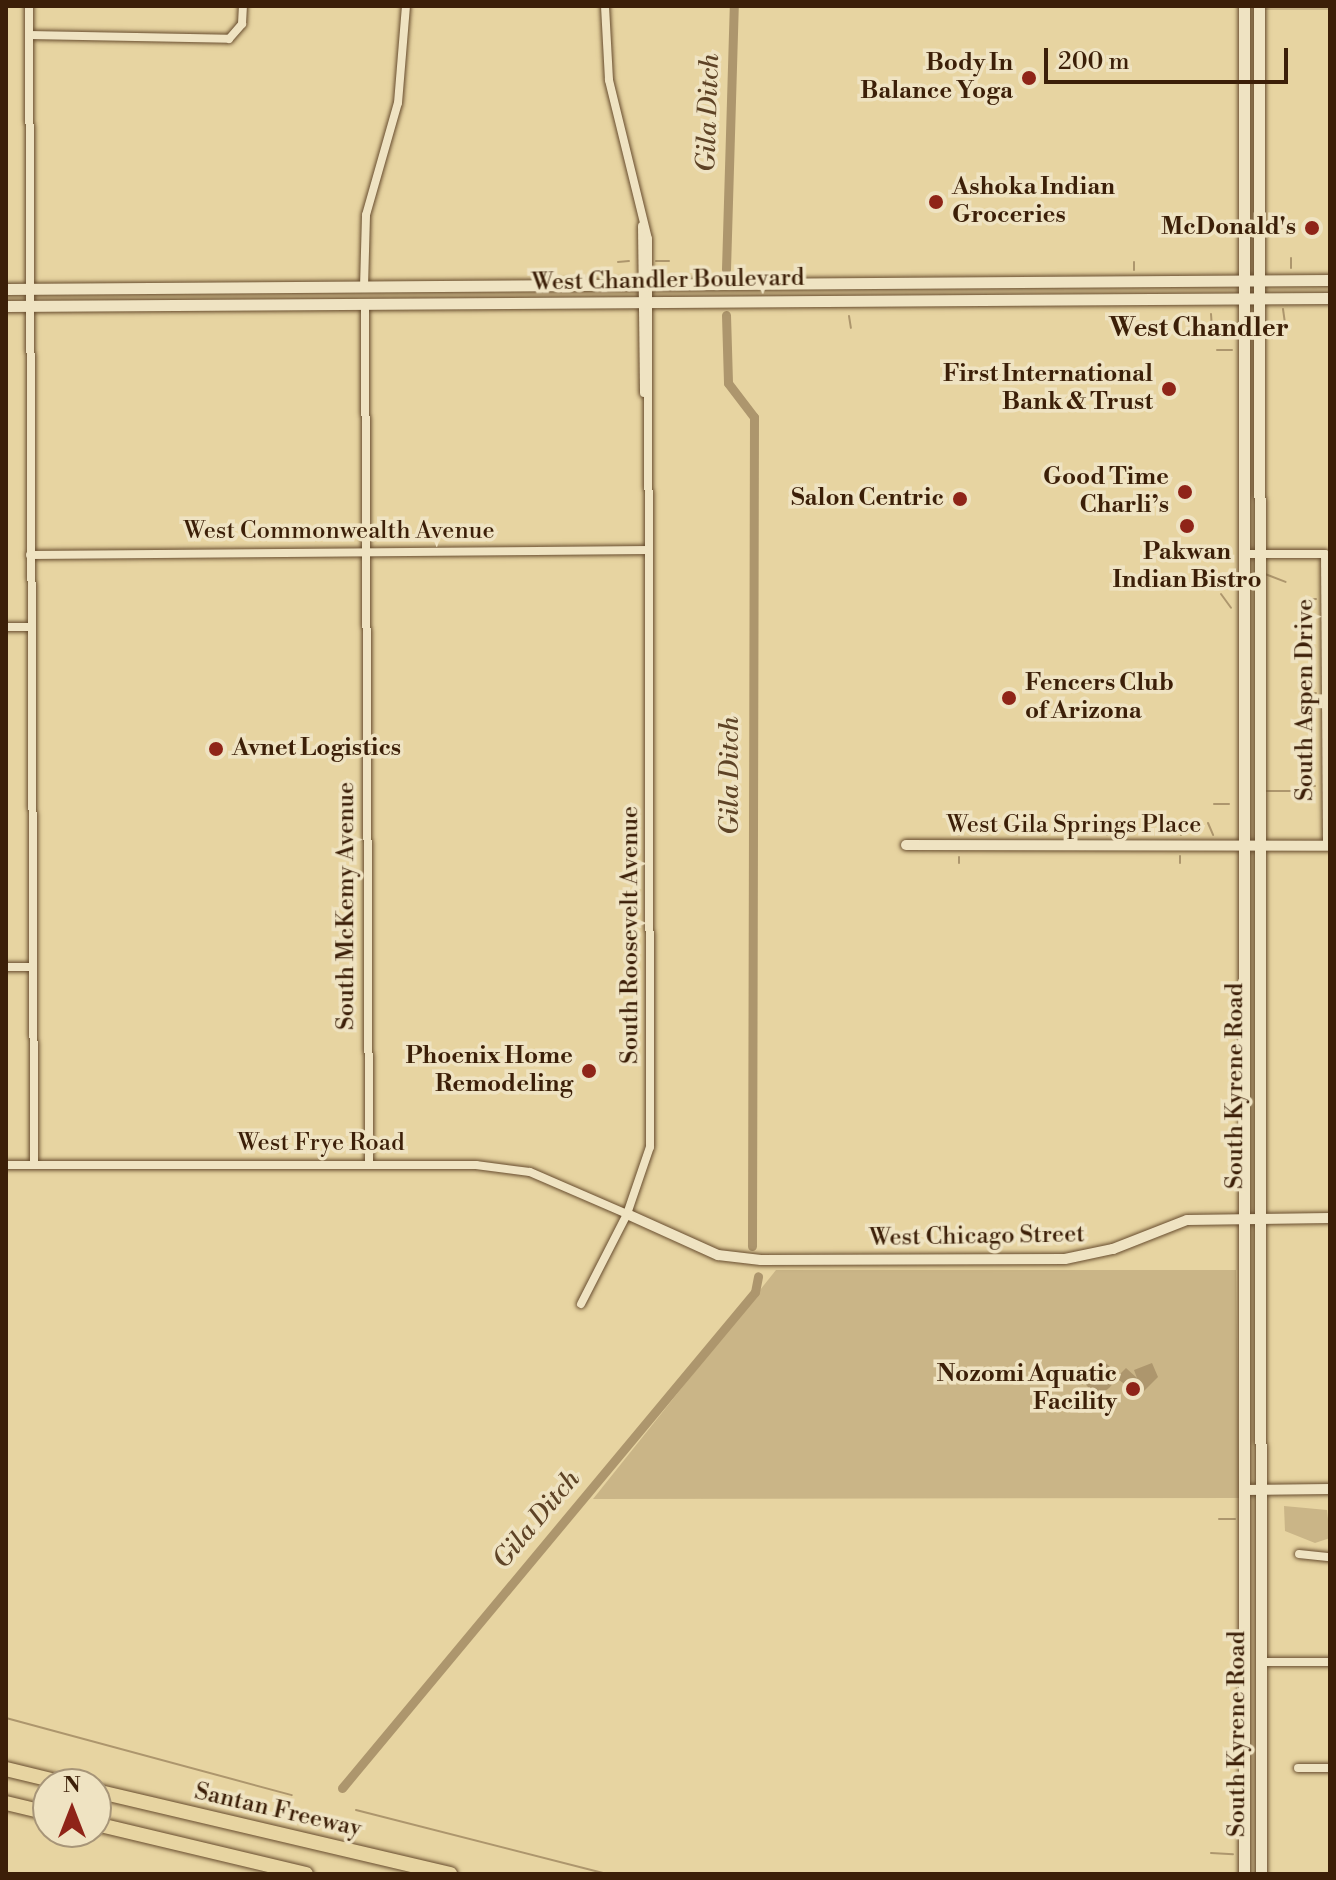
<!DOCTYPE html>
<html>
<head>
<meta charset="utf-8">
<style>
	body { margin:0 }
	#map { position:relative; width:1336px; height:1880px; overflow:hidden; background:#e7d4a1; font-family:"Libre Bodoni",serif }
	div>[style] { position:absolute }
	.green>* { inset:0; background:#cab587 }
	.water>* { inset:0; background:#ad966d }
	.round { border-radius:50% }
	.stream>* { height:2px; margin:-1px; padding:0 1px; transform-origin:1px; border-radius:1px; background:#ad966d }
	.canal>* { height:9px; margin:-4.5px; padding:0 4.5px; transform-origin:4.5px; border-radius:4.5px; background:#ad966d }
	.roads { filter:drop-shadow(0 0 2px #674c2e) drop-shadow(0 0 2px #674c2e) }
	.minor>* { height:8px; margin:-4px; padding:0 4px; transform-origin:4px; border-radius:4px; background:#efe3c2 }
	.tertiary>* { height:10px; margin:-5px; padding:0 5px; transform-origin:5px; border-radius:5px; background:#efe3c2 }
	.secondary>* { height:11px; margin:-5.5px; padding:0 5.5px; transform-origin:5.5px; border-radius:5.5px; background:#efe3c2 }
	.motorway>* { height:14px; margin:-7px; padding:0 7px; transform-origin:7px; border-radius:7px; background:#e7d4a1 }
	.dots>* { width:22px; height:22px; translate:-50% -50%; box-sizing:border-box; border:4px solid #efe3c2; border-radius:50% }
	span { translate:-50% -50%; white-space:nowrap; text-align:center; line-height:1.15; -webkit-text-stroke:7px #efe3c2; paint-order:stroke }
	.poi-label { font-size:24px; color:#3c1f08; font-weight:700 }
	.right { translate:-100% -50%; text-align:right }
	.left { translate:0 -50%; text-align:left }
	.street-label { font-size:24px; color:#3c1f08 }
	.water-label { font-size:26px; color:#5e4326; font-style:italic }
	.neighbourhood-label { font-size:26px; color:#3c1f08; font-weight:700 }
	.frame { position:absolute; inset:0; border:8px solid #3c1f08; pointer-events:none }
	.north { position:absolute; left:32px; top:1768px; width:80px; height:80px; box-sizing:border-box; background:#efe3c2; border:2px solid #a79578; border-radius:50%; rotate:0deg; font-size:22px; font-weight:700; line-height:32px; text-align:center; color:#3c1f08 }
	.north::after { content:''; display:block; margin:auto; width:28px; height:36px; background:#8f2418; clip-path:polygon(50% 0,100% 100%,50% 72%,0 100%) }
	.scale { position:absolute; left:1044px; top:48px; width:244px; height:36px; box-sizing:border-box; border:4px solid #3c1f08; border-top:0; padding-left:10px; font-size:24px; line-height:28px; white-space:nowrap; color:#3c1f08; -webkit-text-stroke:6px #efe3c2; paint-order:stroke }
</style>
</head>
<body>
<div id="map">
	<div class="green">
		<div style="clip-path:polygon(1263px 6px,1330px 6px,1330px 10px,1263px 10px)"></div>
		<div style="clip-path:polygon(776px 1270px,1236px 1270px,1239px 1498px,593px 1499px)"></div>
		<div style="clip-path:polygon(1284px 1506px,1327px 1510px,1330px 1538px,1315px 1543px,1285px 1531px)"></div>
	</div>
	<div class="water">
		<div class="round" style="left:1084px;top:1362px;width:30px;height:30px"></div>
		<div style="clip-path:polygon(1152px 1363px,1158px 1377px,1140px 1395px,1116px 1378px,1126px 1368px,1137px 1378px,1134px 1370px)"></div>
	</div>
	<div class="stream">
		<div style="left:1291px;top:258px;width:10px;rotate:90deg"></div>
		<div style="left:656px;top:261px;width:13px"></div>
		<div style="left:618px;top:262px;width:11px;rotate:-5deg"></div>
		<div style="left:1134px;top:262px;width:8px;rotate:90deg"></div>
		<div style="left:1283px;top:309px;width:15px;rotate:82deg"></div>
		<div style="left:1211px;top:314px;width:16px;rotate:86deg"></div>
		<div style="left:849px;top:316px;width:12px;rotate:81deg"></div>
		<div style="left:1217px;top:350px;width:15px"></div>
		<div style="left:1265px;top:574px;width:22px;rotate:21deg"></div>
		<div style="left:1221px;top:594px;width:17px;rotate:54deg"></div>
		<div style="left:1303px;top:599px;width:13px"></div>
		<div style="left:1301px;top:694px;width:15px;rotate:-4deg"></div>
		<div style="left:1309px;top:786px;width:6px"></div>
		<div style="left:1266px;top:791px;width:26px"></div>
		<div style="left:1214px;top:804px;width:15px"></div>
		<div style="left:1208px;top:823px;width:13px;rotate:67deg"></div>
		<div style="left:1181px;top:827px;width:8px;rotate:90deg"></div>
		<div style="left:1107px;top:829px;width:6px;rotate:90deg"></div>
		<div style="left:959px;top:830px;width:5px;rotate:90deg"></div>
		<div style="left:1180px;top:856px;width:7px;rotate:90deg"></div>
		<div style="left:959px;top:857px;width:6px;rotate:90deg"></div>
		<div style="left:1219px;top:1519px;width:16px"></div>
		<div style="left:6px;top:1718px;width:296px;rotate:15.1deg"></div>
		<div style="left:356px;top:1810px;width:259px;rotate:14.3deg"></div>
		<div style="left:1211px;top:1853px;width:22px;rotate:3deg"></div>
	</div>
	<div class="canal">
		<div style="left:726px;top:269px;width:263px;rotate:-88.3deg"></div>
		<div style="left:726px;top:315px;width:68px;rotate:88.3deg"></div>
		<div style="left:728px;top:383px;width:43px;rotate:52.6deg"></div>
		<div style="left:754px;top:417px;width:829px;rotate:90.14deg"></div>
		<div style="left:342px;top:1788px;width:645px;rotate:-50.22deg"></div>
		<div style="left:755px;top:1292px;width:16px;rotate:-79deg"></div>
	</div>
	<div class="roads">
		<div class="minor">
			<div style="left:29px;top:6px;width:1159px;rotate:89.75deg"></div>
			<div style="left:29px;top:35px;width:200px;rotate:1.1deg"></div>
			<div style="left:229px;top:39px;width:20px;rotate:-49deg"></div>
			<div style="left:242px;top:24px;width:18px;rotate:-87deg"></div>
			<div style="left:642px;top:226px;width:167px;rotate:89.3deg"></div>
			<div style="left:364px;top:287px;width:72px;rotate:-88.4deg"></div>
			<div style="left:366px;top:215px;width:116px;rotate:-74.1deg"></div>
			<div style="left:398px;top:103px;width:97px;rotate:-85.3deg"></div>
			<div style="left:365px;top:306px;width:858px;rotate:89.73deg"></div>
			<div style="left:1243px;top:554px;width:82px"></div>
			<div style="left:1325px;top:554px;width:292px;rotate:89.6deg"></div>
			<div style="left:30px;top:555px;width:619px;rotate:-0.46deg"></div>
			<div style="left:6px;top:627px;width:22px"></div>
			<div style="left:6px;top:967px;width:25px"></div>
			<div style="left:6px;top:1165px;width:470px"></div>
			<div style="left:476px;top:1165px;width:54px;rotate:7.4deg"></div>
			<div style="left:530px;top:1172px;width:106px;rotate:23.4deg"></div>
			<div style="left:581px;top:1304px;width:101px;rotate:-62.9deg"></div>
			<div style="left:627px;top:1214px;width:71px;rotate:-71.1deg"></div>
			<div style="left:650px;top:1147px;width:908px;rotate:-90.13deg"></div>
			<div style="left:648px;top:239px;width:164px;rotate:-103.8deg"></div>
			<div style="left:609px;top:80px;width:74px;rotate:-93.1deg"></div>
			<div style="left:1299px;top:1554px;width:31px;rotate:6deg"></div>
			<div style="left:1260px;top:1662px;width:70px"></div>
			<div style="left:1298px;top:1768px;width:32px"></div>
		</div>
		<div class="tertiary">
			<div style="left:906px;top:845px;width:424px;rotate:0.1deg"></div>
			<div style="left:627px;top:1214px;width:100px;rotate:24.3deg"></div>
			<div style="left:718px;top:1255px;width:43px;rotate:6.6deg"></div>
			<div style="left:761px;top:1260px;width:304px;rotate:-0.2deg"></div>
			<div style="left:1065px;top:1259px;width:49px;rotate:-11.8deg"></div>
			<div style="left:1113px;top:1249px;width:79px;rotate:-21.4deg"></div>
			<div style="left:1187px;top:1220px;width:143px;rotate:-0.8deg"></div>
			<div style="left:1245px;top:1490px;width:85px;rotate:-0.7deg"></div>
		</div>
		<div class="secondary">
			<div style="left:1259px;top:6px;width:1868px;rotate:89.94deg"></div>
			<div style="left:6px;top:289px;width:1324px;rotate:-0.39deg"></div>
			<div style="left:6px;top:306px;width:1324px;rotate:-0.35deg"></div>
			<div style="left:1244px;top:1874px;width:1868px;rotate:-90deg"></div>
		</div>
		<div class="motorway">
			<div style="left:6px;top:1769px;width:64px;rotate:13.6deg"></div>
			<div style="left:96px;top:1791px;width:364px;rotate:13.2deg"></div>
			<div style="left:6px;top:1803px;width:43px;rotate:13.4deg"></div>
			<div style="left:96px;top:1824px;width:216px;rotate:13.4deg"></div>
		</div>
	</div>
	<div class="dots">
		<div style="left:1029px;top:78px;background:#8f2418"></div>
		<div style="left:936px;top:202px;background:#8f2418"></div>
		<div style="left:1312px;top:228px;background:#8f2418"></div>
		<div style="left:1169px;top:389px;background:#8f2418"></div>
		<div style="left:1185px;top:492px;background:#8f2418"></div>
		<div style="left:960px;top:499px;background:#8f2418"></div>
		<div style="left:1187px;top:526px;background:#8f2418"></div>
		<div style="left:1009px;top:698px;background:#8f2418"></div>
		<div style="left:216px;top:749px;background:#8f2418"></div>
		<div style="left:589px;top:1071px;background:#8f2418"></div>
		<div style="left:1133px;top:1389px;background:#8f2418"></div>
	</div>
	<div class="poi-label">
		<span class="right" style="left:1013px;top:78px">Body In<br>Balance Yoga</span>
		<span class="left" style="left:952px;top:202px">Ashoka Indian<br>Groceries</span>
		<span class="right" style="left:1296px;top:228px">McDonald's</span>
		<span class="right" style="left:1153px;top:389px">First International<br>Bank &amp; Trust</span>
		<span class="right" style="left:1169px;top:492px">Good Time<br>Charli’s</span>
		<span class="right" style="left:944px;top:499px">Salon Centric</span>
		<span style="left:1187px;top:567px">Pakwan<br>Indian Bistro</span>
		<span class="left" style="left:1025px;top:698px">Fencers Club<br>of Arizona</span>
		<span class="left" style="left:232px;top:749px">Avnet Logistics</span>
		<span class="right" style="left:573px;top:1071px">Phoenix Home<br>Remodeling</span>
		<span class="right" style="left:1117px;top:1389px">Nozomi Aquatic<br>Facility</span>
	</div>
	<div class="street-label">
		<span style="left:668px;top:281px;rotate:-1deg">West Chandler Boulevard</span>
		<span style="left:339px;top:532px">West Commonwealth Avenue</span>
		<span style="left:1306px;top:700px;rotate:-90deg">South Aspen Drive</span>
		<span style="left:1074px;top:826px">West Gila Springs Place</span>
		<span style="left:347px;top:906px;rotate:-90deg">South McKemy Avenue</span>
		<span style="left:631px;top:935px;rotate:-90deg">South Roosevelt Avenue</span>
		<span style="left:1236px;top:1086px;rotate:-90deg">South Kyrene Road</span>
		<span style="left:321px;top:1144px">West Frye Road</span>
		<span style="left:977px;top:1237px;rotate:-1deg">West Chicago Street</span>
		<span style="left:1238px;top:1734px;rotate:-90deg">South Kyrene Road</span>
		<span style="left:278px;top:1811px;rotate:13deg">Santan Freeway</span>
	</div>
	<div class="water-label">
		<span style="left:709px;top:113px;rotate:-88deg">Gila Ditch</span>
		<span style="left:731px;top:776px;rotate:-90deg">Gila Ditch</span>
		<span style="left:537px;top:1520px;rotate:-50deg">Gila Ditch</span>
	</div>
	<div class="neighbourhood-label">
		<span style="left:1199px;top:329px">West Chandler</span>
	</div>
	<div class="frame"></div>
	<div class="north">N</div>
	<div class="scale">200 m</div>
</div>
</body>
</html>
